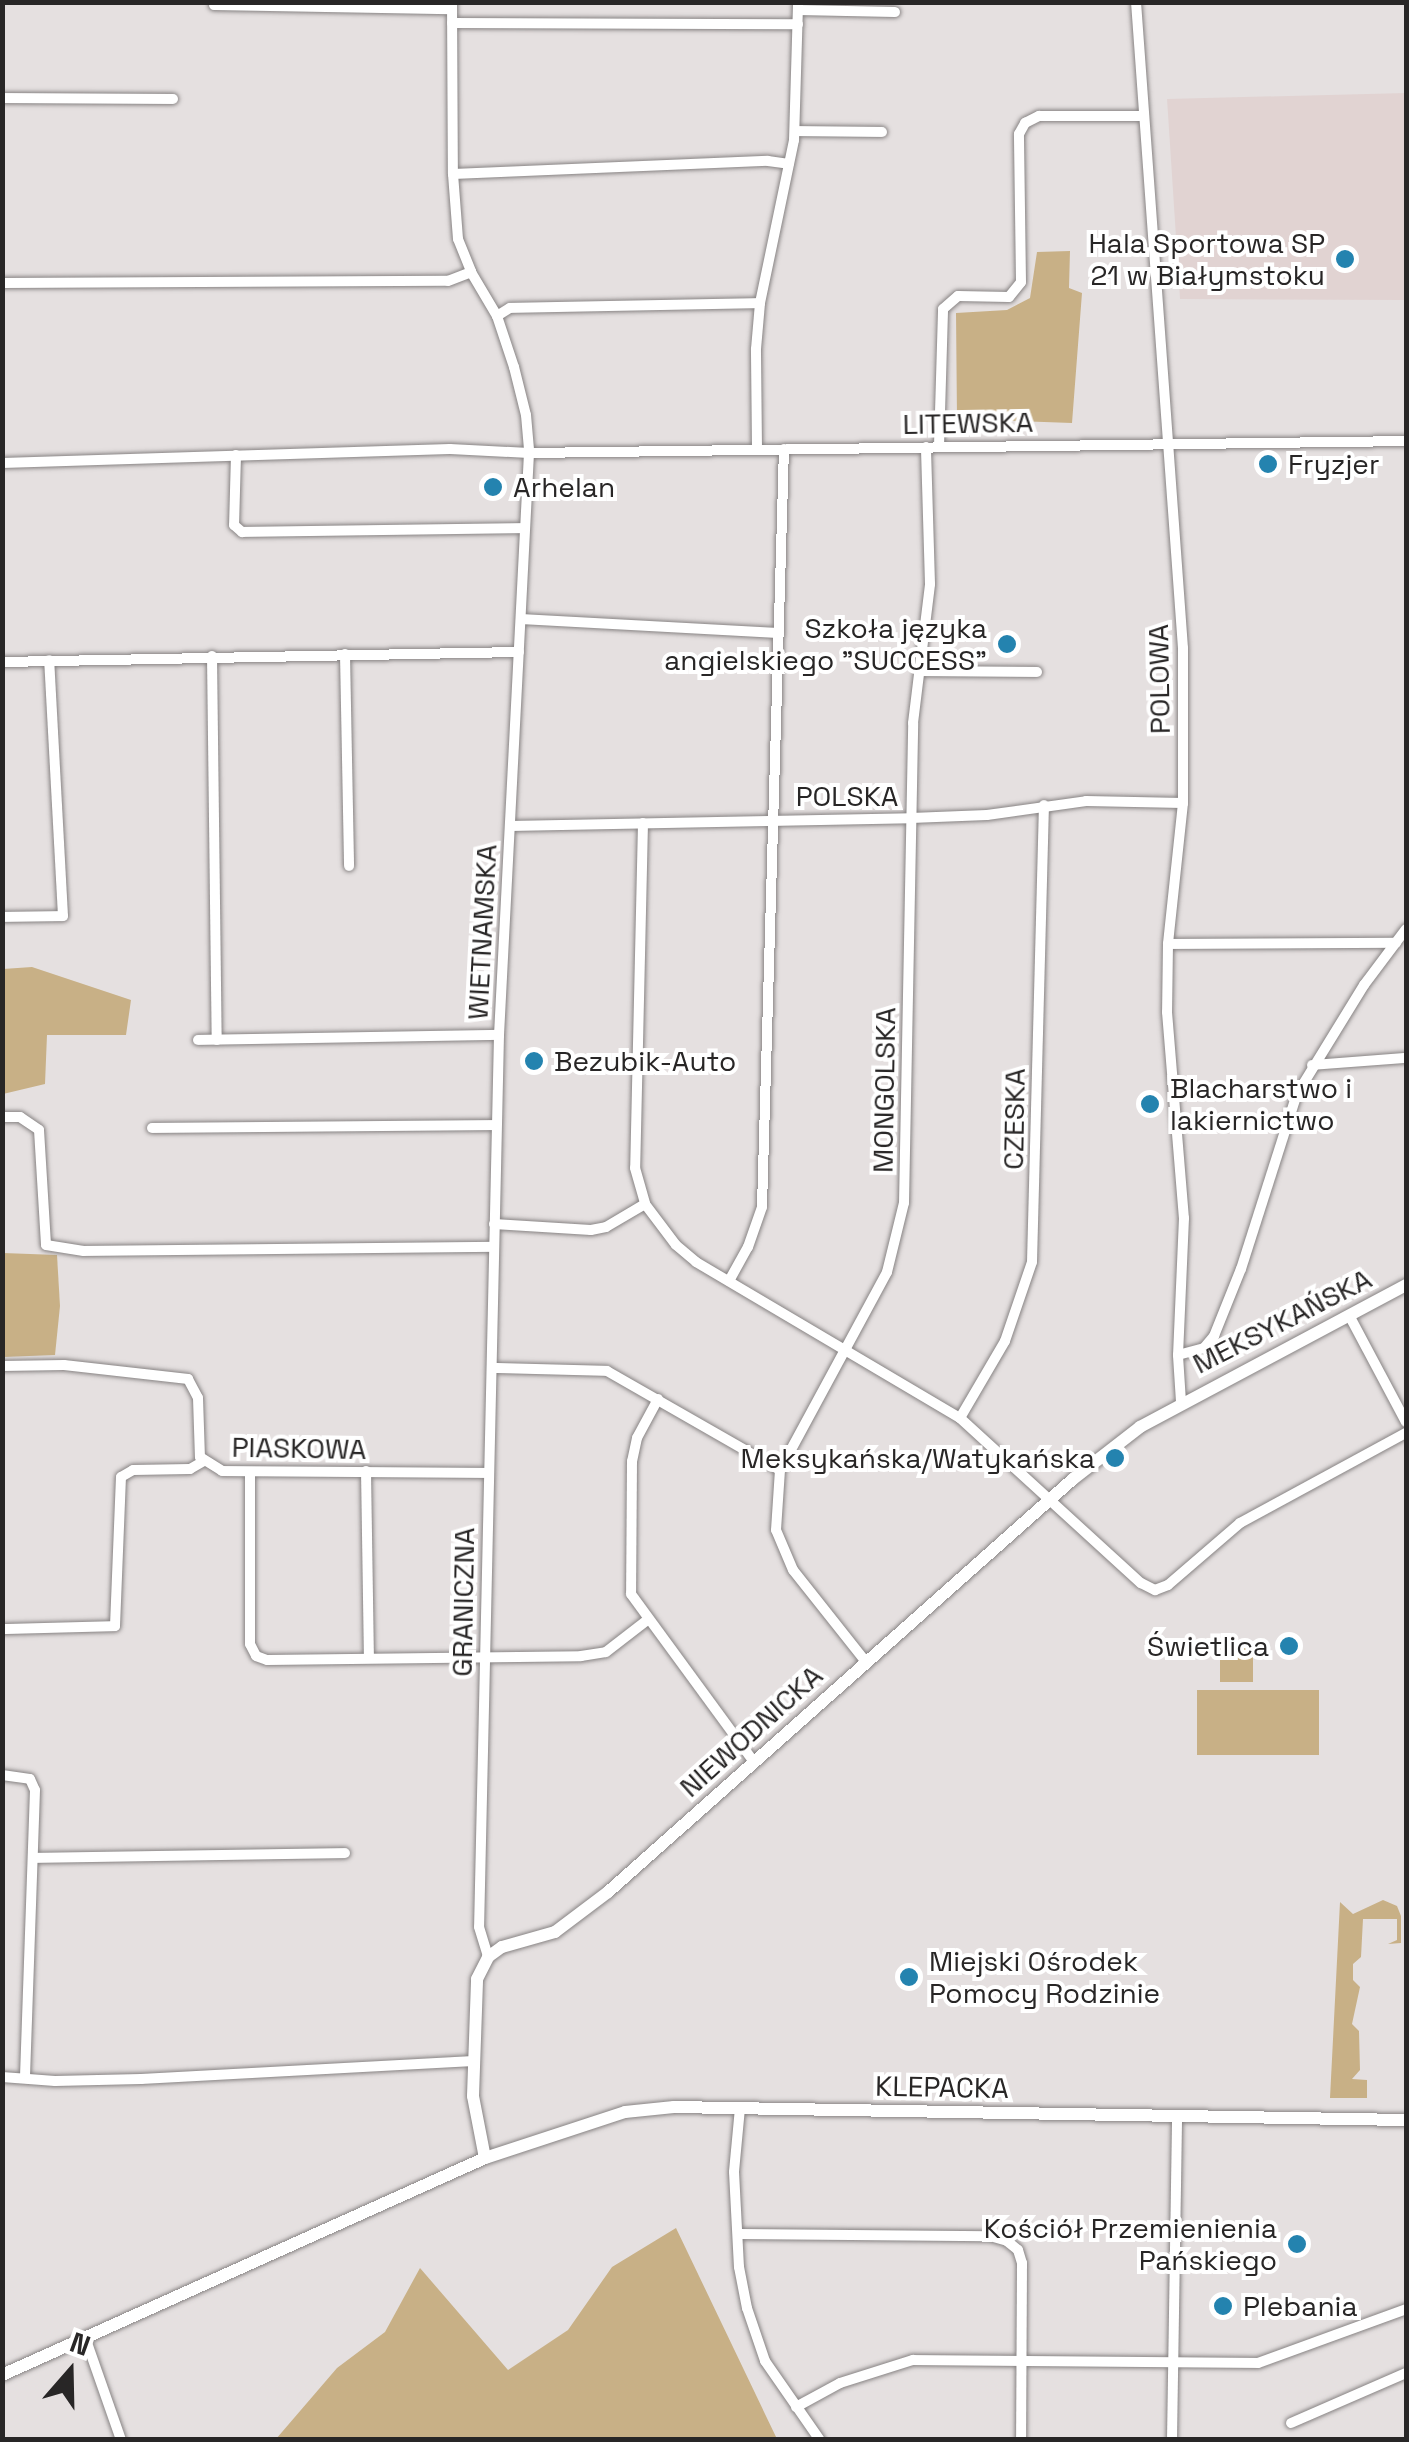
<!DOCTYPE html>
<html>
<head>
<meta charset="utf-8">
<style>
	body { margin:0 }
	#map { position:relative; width:1409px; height:2442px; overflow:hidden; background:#e5e0e0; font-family:"Space Grotesk",sans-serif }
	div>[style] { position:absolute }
	.built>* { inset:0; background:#e1d3d2 }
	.green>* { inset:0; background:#c8b086 }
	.roads { filter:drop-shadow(0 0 2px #878383) drop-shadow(0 0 2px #878383) }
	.minor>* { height:10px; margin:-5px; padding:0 5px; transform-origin:5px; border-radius:5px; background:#fff }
	.tertiary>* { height:12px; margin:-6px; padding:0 6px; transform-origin:6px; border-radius:6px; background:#fff }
	.dots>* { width:28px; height:28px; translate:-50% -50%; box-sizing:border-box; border:5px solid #fff; border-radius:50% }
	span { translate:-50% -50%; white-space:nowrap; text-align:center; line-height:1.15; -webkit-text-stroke:8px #fff; paint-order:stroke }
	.poi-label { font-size:28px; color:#282626 }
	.right { translate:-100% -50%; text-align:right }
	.left { translate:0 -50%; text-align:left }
	.street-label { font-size:28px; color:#282626 }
	.frame { position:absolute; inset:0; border:5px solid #282626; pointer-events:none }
	.north { position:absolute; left:20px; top:2322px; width:100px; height:100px; -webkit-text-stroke:8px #fff; paint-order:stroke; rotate:20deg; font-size:28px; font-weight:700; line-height:40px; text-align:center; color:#282626 }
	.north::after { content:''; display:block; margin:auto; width:35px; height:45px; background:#282626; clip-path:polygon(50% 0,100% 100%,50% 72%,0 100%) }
</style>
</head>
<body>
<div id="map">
	<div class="built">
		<div style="clip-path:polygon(1406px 93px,1406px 300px,1180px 299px,1167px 99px)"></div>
	</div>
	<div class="green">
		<div style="clip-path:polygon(1070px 251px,1069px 288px,1082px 293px,1072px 423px,957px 419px,956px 313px,1007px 310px,1030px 298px,1037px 252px)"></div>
		<div style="clip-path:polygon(32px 967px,131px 1000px,126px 1035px,47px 1035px,45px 1084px,3px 1094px,3px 969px)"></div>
		<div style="clip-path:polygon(3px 1253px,57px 1255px,60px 1306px,55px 1355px,3px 1357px)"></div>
		<div style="clip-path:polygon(1253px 1643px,1253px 1682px,1220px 1682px,1220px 1644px)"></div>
		<div style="clip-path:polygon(1197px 1690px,1319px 1690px,1319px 1755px,1197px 1755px)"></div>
		<div style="clip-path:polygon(1383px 1900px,1397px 1906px,1401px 1916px,1401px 1943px,1388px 1944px,1397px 1940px,1397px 1919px,1363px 1919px,1361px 1957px,1353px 1964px,1353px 1980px,1360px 1987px,1352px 2024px,1359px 2031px,1360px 2070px,1352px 2079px,1367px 2080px,1367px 2098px,1330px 2098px,1340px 1902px,1353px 1914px)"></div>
		<div style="clip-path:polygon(676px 2228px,777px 2439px,276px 2439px,337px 2368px,385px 2332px,420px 2268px,508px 2370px,568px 2330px,612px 2267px)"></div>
	</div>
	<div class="roads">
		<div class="minor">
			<div style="left:452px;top:2px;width:172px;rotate:89.7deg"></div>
			<div style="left:453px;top:174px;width:65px;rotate:85.6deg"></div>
			<div style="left:458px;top:239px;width:35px;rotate:68deg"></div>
			<div style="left:471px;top:272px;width:51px;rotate:59.4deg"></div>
			<div style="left:497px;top:316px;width:54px;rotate:71.6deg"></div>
			<div style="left:514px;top:367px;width:49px;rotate:76deg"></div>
			<div style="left:526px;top:415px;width:38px;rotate:85deg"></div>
			<div style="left:529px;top:453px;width:583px;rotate:92.95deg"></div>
			<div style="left:499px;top:1035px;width:892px;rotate:91.28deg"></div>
			<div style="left:479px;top:1927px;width:31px;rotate:73deg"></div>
			<div style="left:1136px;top:2px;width:648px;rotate:85.84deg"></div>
			<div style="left:1183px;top:648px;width:155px;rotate:90deg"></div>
			<div style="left:1183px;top:803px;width:142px;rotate:96.1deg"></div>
			<div style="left:1168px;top:944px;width:68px;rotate:90.8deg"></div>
			<div style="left:1167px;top:1012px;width:207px;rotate:85.3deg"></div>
			<div style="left:1184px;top:1218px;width:137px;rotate:92.5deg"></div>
			<div style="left:214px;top:5px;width:238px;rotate:1deg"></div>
			<div style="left:798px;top:10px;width:97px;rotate:1.2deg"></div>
			<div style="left:452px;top:23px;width:346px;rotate:0.2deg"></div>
			<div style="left:2px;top:98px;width:171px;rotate:0.3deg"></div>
			<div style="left:795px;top:131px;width:87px;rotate:0.7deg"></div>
			<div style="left:453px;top:174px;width:315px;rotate:-2.4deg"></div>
			<div style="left:768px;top:161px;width:21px;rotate:8deg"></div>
			<div style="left:2px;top:283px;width:446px;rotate:-0.3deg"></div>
			<div style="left:448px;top:281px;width:25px;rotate:-21deg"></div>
			<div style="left:497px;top:316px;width:15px;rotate:-32deg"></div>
			<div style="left:510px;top:308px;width:250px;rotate:-1.1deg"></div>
			<div style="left:939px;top:446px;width:137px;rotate:-88.3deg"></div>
			<div style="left:943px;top:309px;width:20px;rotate:-41deg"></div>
			<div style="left:958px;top:296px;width:51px;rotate:1.1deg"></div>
			<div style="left:1009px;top:297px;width:19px;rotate:-51deg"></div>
			<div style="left:1021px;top:282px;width:148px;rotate:-90.8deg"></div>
			<div style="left:1019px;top:134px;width:13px;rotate:-61deg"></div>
			<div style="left:1025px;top:123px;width:16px;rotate:-27deg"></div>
			<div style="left:1039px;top:116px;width:105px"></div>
			<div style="left:757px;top:449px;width:100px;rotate:-90.6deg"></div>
			<div style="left:756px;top:349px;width:46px;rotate:-85deg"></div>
			<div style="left:760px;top:303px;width:167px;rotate:-78.2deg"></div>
			<div style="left:794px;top:140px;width:138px;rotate:-88.3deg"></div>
			<div style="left:236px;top:455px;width:70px;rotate:91.6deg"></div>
			<div style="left:234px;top:525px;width:11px;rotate:41deg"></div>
			<div style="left:242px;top:532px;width:283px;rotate:-0.8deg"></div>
			<div style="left:2px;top:463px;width:448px;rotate:-1.8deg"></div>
			<div style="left:450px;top:449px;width:79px;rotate:2.9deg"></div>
			<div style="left:529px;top:453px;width:877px;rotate:-0.78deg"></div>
			<div style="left:521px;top:619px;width:257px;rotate:3.1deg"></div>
			<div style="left:345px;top:654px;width:212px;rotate:88.9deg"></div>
			<div style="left:212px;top:656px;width:384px;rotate:89.3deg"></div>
			<div style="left:2px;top:662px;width:517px;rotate:-1.11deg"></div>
			<div style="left:921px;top:671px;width:116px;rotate:0.5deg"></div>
			<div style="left:643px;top:823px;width:345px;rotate:91.3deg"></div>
			<div style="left:635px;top:1168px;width:37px;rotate:74deg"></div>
			<div style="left:645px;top:1204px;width:51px;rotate:52.9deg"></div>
			<div style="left:676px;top:1245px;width:26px;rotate:40deg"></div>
			<div style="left:696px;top:1262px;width:307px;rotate:30.6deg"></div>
			<div style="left:960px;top:1418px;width:245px;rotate:42.4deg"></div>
			<div style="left:1141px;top:1583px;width:16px;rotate:27deg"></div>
			<div style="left:1155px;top:1590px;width:14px;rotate:-21deg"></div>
			<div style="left:1168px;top:1585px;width:95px;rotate:-40.7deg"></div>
			<div style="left:1240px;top:1523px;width:189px;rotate:-28.5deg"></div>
			<div style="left:510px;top:826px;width:401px;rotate:-1.1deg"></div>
			<div style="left:911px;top:818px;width:76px;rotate:-2.3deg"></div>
			<div style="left:987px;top:815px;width:100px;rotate:-8deg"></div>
			<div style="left:1086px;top:801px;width:97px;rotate:1.2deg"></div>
			<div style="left:2px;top:917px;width:61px;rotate:-0.9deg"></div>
			<div style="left:63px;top:916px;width:256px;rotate:-93.1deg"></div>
			<div style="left:1168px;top:944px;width:228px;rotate:-0.3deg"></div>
			<div style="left:198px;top:1040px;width:301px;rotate:-1deg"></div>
			<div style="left:1312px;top:1065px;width:94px;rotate:-4.3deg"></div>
			<div style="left:2px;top:1117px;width:18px"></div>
			<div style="left:20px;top:1117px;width:23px;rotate:34deg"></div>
			<div style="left:39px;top:1130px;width:115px;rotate:86.5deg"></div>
			<div style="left:46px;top:1245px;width:38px;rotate:9deg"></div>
			<div style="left:84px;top:1251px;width:410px;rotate:-0.6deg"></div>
			<div style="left:152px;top:1128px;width:344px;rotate:-0.5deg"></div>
			<div style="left:494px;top:1224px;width:97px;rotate:3.5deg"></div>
			<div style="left:591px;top:1230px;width:15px;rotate:-11deg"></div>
			<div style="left:606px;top:1227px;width:45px;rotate:-30.5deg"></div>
			<div style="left:729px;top:1281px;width:39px;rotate:-61deg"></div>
			<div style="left:748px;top:1247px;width:42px;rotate:-70.7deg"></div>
			<div style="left:762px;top:1207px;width:758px;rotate:-88.34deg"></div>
			<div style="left:1349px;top:1315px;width:121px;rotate:62deg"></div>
			<div style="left:2px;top:1366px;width:62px;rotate:-0.9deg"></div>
			<div style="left:64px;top:1365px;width:125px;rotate:6.4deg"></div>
			<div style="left:188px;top:1379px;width:21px;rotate:62deg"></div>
			<div style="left:198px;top:1398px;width:59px;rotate:88.1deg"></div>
			<div style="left:200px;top:1457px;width:26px;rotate:32deg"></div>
			<div style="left:222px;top:1471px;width:267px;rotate:0.4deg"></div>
			<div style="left:493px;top:1368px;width:114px;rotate:1.5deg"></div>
			<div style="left:607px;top:1371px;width:199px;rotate:29.8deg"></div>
			<div style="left:658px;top:1399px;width:44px;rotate:118.3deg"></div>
			<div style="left:637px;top:1438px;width:24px;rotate:102deg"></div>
			<div style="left:632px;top:1461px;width:133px;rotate:90.4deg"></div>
			<div style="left:631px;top:1594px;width:208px;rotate:53.8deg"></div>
			<div style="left:1181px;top:1402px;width:47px;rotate:-93.7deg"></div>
			<div style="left:1178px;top:1355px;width:27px;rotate:-15deg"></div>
			<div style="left:1204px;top:1348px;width:16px;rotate:-50deg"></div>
			<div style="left:1214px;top:1336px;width:72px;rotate:-68.1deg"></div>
			<div style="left:1241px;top:1269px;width:184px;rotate:-72.3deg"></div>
			<div style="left:1297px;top:1094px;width:128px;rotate:-58.4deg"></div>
			<div style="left:1364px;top:985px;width:70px;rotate:-53.1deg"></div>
			<div style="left:960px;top:1418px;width:89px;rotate:-59.7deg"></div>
			<div style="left:1005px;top:1341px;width:83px;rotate:-71.1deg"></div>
			<div style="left:1032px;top:1262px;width:457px;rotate:-88.5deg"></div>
			<div style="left:366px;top:1471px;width:187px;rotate:89.1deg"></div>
			<div style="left:250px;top:1472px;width:172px;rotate:90deg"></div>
			<div style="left:250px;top:1644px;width:13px;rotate:63deg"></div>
			<div style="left:256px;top:1656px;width:12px;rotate:20deg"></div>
			<div style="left:267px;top:1660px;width:314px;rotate:-0.7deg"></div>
			<div style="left:581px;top:1656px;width:25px;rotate:-9deg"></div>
			<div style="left:606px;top:1652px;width:51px;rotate:-37.8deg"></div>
			<div style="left:2px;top:1629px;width:113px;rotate:-1.5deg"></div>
			<div style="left:115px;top:1626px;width:149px;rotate:-87.7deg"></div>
			<div style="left:121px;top:1477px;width:14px;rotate:-30deg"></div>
			<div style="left:133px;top:1470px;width:57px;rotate:-1deg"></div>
			<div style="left:190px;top:1469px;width:16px;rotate:-30deg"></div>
			<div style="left:866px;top:1662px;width:117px;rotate:-128.4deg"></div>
			<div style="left:793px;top:1570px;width:43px;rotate:-113deg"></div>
			<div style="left:776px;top:1530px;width:60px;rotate:-86.2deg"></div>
			<div style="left:780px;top:1470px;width:225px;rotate:-61.6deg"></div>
			<div style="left:887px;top:1272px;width:71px;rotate:-76.2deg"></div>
			<div style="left:904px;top:1203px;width:480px;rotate:-88.9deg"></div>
			<div style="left:913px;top:723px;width:140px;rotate:-83deg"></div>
			<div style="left:930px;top:584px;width:137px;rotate:-91.7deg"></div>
			<div style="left:2px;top:1775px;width:28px;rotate:8deg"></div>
			<div style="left:30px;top:1779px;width:12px;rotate:66deg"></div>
			<div style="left:35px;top:1790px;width:287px;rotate:92deg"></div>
			<div style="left:33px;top:1858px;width:312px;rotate:-0.9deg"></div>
			<div style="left:2px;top:2077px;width:53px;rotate:4.3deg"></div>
			<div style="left:55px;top:2081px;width:86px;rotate:-1.3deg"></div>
			<div style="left:141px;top:2079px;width:333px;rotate:-3.1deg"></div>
			<div style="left:740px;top:2108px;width:64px;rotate:95.4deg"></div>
			<div style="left:734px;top:2172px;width:95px;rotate:87deg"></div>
			<div style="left:739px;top:2267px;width:42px;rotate:79deg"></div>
			<div style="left:747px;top:2308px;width:56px;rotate:71.2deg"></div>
			<div style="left:765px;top:2361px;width:96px;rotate:55.2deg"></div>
			<div style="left:739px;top:2234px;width:251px;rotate:0.5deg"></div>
			<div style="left:990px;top:2236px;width:18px;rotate:16deg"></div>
			<div style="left:1007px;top:2241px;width:14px;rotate:39deg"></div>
			<div style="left:1018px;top:2250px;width:14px;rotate:73deg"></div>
			<div style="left:1022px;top:2263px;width:177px;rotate:90.3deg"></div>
			<div style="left:85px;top:2337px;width:109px;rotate:70.7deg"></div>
			<div style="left:796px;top:2407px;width:50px;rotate:-28.6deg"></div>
			<div style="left:840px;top:2383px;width:77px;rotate:-17.5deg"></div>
			<div style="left:913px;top:2360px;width:345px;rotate:0.5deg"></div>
			<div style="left:1258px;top:2363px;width:158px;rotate:-20deg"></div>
			<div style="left:1291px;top:2423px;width:125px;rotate:-23.5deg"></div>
			<div style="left:1172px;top:2440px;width:323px;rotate:-89.1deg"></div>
		</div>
		<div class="tertiary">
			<div style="left:485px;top:2158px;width:63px;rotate:-101deg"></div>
			<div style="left:473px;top:2096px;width:117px;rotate:-88deg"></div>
			<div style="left:477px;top:1979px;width:25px;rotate:-63deg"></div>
			<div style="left:488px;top:1957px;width:17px;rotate:-36deg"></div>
			<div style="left:502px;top:1947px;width:55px;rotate:-15.8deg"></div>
			<div style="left:555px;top:1932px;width:66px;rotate:-37deg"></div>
			<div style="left:608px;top:1892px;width:622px;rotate:-41.61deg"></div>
			<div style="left:1073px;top:1479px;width:85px;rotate:-37.8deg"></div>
			<div style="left:1140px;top:1427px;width:302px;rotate:-28.1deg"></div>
			<div style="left:2px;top:2375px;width:530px;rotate:-24.19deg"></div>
			<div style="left:485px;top:2158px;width:147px;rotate:-18.2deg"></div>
			<div style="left:625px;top:2112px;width:49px;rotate:-5.8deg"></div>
			<div style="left:674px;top:2107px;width:732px;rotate:1.02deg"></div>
		</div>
	</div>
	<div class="dots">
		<div style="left:1345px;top:259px;background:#2483af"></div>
		<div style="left:1268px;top:464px;background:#2483af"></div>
		<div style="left:493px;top:487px;background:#2483af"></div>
		<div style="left:1007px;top:644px;background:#2483af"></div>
		<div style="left:534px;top:1061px;background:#2483af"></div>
		<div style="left:1150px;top:1104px;background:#2483af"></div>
		<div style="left:1115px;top:1458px;background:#2483af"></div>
		<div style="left:1289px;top:1646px;background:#2483af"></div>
		<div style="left:909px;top:1977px;background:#2483af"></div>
		<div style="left:1297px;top:2244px;background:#2483af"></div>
		<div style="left:1223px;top:2306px;background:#2483af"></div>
	</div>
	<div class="poi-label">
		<span class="right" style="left:1325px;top:259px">Hala Sportowa SP<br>21 w Białymstoku</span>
		<span class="left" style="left:1288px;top:464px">Fryzjer</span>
		<span class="left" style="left:513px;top:487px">Arhelan</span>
		<span class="right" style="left:987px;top:644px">Szkoła języka<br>angielskiego "SUCCESS"</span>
		<span class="left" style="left:554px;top:1061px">Bezubik-Auto</span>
		<span class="left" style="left:1170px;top:1104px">Blacharstwo i<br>lakiernictwo</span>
		<span class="right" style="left:1095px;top:1458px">Meksykańska/Watykańska</span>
		<span class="right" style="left:1269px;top:1646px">Świetlica</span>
		<span class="left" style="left:929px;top:1977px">Miejski Ośrodek<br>Pomocy Rodzinie</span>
		<span class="right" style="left:1277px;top:2244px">Kościół Przemienienia<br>Pańskiego</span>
		<span class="left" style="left:1243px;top:2306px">Plebania</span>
	</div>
	<div class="street-label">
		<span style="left:968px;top:423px;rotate:-1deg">LITEWSKA</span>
		<span style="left:1159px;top:679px;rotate:-91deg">POLOWA</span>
		<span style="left:847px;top:796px">POLSKA</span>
		<span style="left:482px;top:932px;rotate:-87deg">WIETNAMSKA</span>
		<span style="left:884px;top:1090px;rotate:-89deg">MONGOLSKA</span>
		<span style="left:1014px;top:1119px;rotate:-89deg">CZESKA</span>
		<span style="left:1282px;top:1321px;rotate:-27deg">MEKSYKAŃSKA</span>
		<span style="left:299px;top:1448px;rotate:1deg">PIASKOWA</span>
		<span style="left:463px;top:1602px;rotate:-89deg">GRANICZNA</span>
		<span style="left:751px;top:1731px;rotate:-42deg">NIEWODNICKA</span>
		<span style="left:942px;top:2087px;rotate:1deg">KLEPACKA</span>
	</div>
	<div class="frame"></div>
	<div class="north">N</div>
</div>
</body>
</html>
